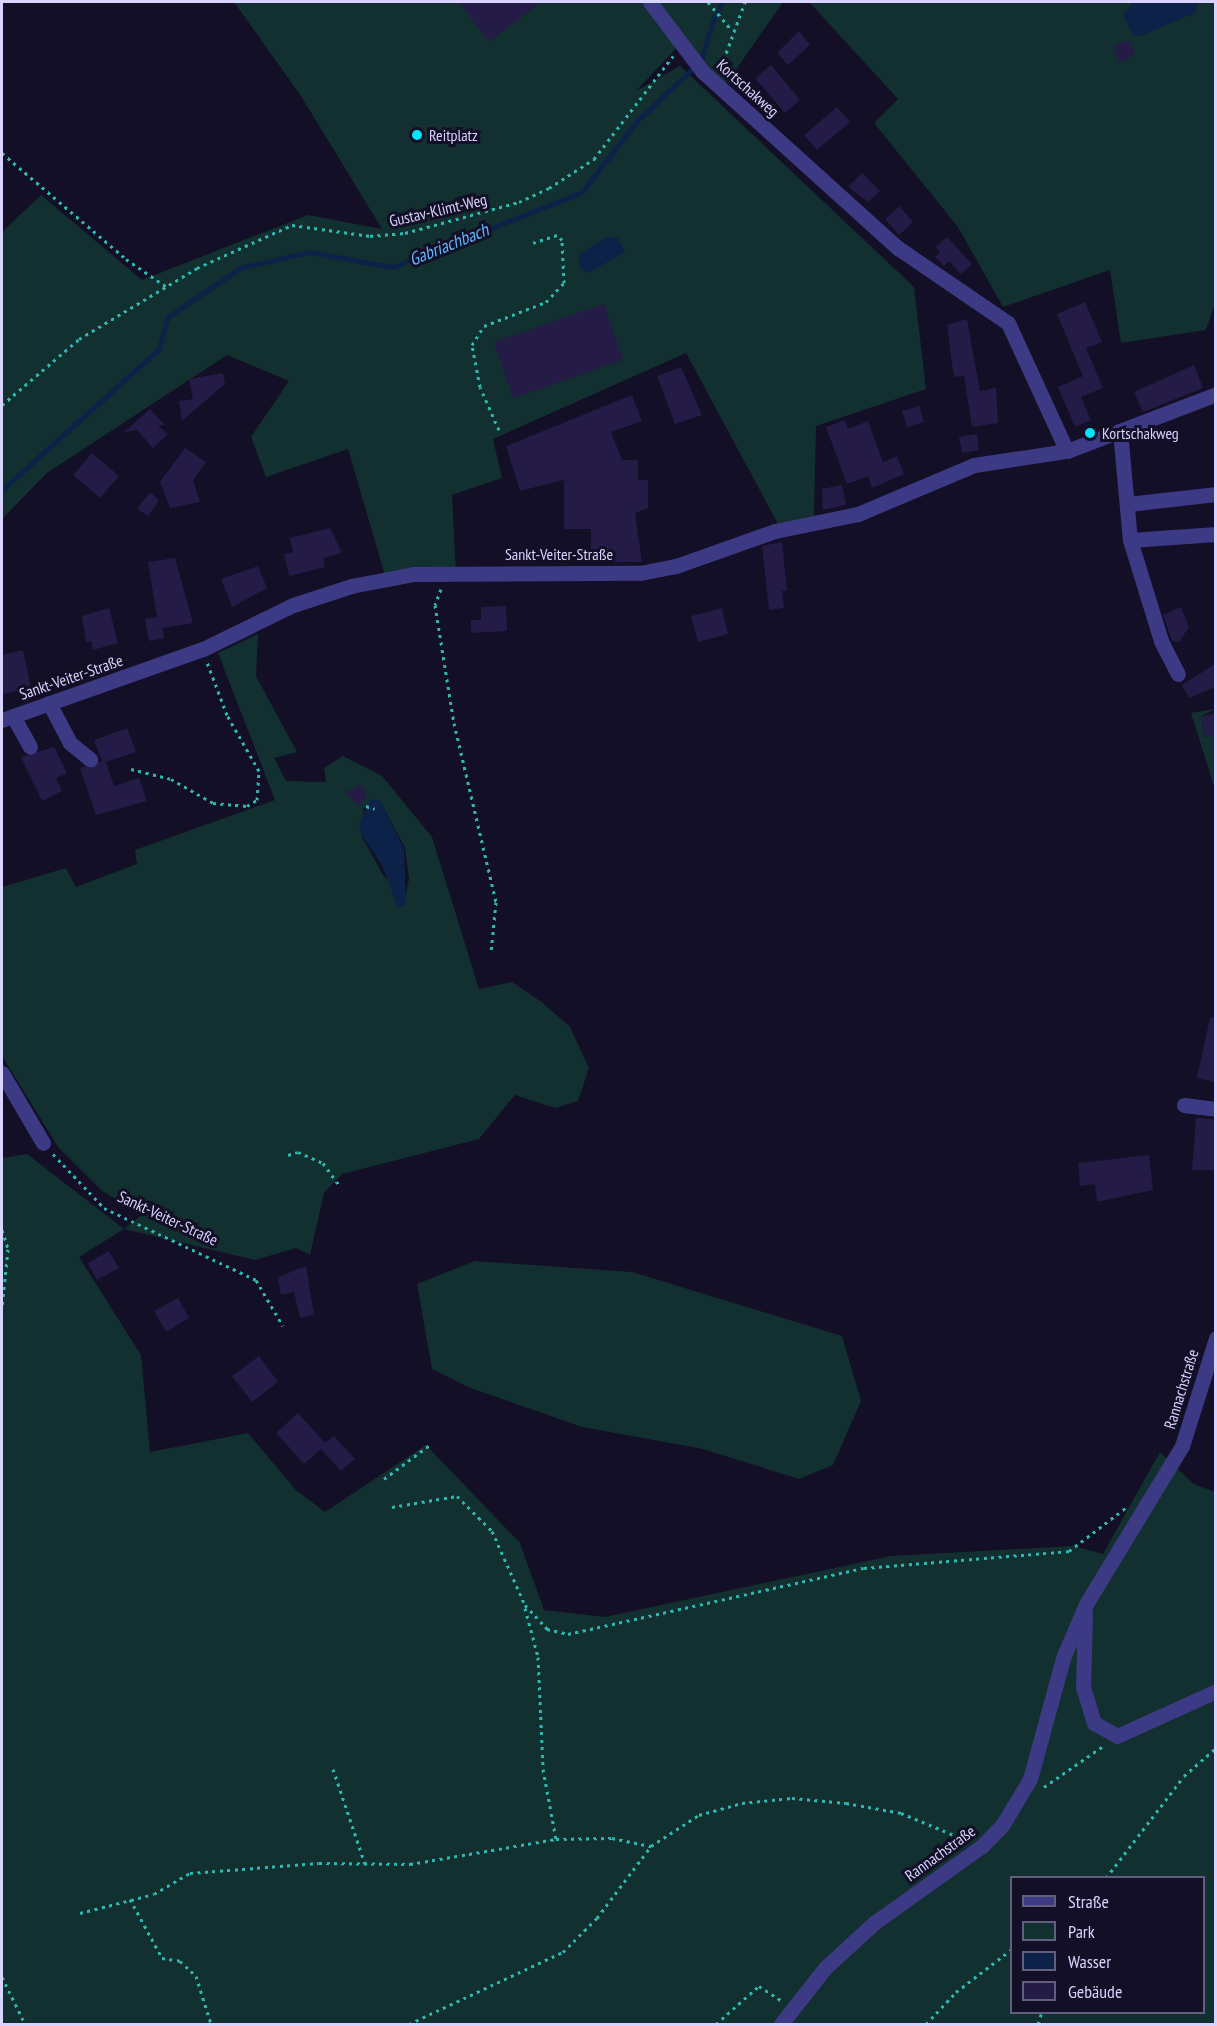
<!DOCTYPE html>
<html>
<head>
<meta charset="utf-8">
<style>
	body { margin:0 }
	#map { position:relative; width:1217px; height:2026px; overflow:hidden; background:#130f26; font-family:"PT Sans Narrow",sans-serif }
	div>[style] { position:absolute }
	.green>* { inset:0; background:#12302f }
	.water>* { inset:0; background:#0c2248 }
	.stream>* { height:4.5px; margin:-2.25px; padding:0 2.25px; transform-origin:2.25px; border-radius:2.25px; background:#0c2248 }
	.building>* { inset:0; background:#241b47 }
	.path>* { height:3px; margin-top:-1.5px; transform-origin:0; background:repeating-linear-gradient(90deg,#2fb8b0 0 3px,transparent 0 7.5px) }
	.minor>* { height:15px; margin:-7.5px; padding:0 7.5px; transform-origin:7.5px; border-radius:7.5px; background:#3d3a85 }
	.dots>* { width:16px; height:16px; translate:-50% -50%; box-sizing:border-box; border:3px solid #130f26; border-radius:50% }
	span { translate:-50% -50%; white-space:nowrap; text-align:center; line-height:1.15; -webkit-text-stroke:6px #130f26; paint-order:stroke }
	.street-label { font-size:16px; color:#d9d4ff }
	.poi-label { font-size:16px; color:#d9d4ff }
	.left { translate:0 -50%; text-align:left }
	.water-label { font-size:18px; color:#62b6ff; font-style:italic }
	.frame { position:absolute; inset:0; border:3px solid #d9d4ff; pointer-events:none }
	.legend { position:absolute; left:1010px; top:1876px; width:195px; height:138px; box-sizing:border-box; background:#130f26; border:2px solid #625e7d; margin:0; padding:8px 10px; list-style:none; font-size:18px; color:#d9d4ff }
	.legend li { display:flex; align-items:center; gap:12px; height:30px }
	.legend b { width:30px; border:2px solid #625e7d }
</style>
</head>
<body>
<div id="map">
	<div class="green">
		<div style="clip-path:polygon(234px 2px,783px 2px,724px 87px,682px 42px,636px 91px,680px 66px,914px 287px,926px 389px,816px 426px,814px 516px,778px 524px,686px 353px,493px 439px,502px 478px,452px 495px,456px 573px,386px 579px,348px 449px,266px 477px,251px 437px,289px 381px,227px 355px,47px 473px,2px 519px,2px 232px,41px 195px,142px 280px,308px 215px,382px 229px,301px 96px)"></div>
		<div style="clip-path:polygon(809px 2px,1215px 2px,1216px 300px,1206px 330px,1121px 343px,1110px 270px,1003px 307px,958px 227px,874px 123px,898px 99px)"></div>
		<div style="clip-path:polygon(evenodd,258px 634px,256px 676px,297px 752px,274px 758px,286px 781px,326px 782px,324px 768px,343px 756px,382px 776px,432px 837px,479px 989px,512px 982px,543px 1003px,570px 1027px,589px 1068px,578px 1101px,555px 1108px,515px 1095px,479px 1139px,342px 1174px,324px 1193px,310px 1255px,296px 1248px,255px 1260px,124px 1229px,79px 1257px,141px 1355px,150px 1452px,248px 1433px,296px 1490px,325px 1512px,426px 1445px,520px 1543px,544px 1610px,605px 1617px,891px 1556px,1074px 1546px,1103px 1554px,1160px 1452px,1194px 1484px,1215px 1492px,1215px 2024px,2px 2024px,2px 1158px,27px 1154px,124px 1229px,143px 1214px,102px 1191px,58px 1147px,2px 1056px,2px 887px,66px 868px,76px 887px,137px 864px,135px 850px,275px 800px,218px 653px,258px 634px,380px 801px,405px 848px,409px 879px,405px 898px,383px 875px,361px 835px,364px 808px,380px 801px,258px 634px,1012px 1878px,1204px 1878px,1204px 2012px,1012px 2012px,1012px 1878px)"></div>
		<div style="clip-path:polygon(1215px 709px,1201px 716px,1204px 737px,1215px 735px,1215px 789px,1191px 713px)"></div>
		<div style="clip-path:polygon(475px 1261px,632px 1272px,842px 1336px,861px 1401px,833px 1465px,799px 1479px,703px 1449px,582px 1427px,468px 1387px,432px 1369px,417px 1284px)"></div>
	</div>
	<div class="water">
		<div style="clip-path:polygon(1133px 2px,1197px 2px,1198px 5px,1195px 13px,1140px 36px,1133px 35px,1123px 15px)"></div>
		<div style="clip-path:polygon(607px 237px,617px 237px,625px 252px,588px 273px,579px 266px,579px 254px)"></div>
		<div style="clip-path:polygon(371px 799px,380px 801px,404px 849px,406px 905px,398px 908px,382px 865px,361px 834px,359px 823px)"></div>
	</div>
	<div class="stream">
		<div style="left:718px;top:10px;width:9px;rotate:-63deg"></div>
		<div style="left:2px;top:490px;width:210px;rotate:-41.9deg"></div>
		<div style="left:158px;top:350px;width:34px;rotate:-73deg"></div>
		<div style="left:168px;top:317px;width:87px;rotate:-34.2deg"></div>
		<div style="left:240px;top:268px;width:71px;rotate:-13.1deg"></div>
		<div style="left:309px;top:252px;width:85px;rotate:10.1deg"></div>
		<div style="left:393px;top:267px;width:203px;rotate:-21.6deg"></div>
		<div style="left:582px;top:192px;width:90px;rotate:-52.2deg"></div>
		<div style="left:637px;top:121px;width:88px;rotate:-43.2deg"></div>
		<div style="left:701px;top:61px;width:46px;rotate:-73.5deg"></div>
	</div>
	<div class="building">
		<div style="clip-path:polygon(459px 2px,541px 2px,489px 42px)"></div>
		<div style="clip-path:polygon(799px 31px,810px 45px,788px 65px,777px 53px)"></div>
		<div style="clip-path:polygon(1129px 40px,1135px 55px,1119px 62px,1113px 46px)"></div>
		<div style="clip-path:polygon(771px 65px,800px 100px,785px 113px,755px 78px)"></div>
		<div style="clip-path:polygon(837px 107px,850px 122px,817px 150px,804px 135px)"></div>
		<div style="clip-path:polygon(862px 173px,880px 191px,868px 202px,848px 187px)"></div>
		<div style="clip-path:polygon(899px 206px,913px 222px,899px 235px,885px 219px)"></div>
		<div style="clip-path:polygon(947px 237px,972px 264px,961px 274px,949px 261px,944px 266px,935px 257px,940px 252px,936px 247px)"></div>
		<div style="clip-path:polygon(1085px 302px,1102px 342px,1086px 348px,1103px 388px,1081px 397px,1091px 420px,1075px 427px,1058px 387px,1083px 376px,1057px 314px)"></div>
		<div style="clip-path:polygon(604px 304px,623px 360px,513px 398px,494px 342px)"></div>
		<div style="clip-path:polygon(967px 319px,980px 391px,996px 388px,998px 423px,972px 427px,964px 376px,955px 377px,953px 371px,947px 325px)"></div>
		<div style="clip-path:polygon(1194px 365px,1203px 388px,1143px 412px,1134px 392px)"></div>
		<div style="clip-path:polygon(681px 367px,702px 415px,675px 424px,657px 376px)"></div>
		<div style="clip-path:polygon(223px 373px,225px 384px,182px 421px,179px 401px,193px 399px,189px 379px)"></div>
		<div style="clip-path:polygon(632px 395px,642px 421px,611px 432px,622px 460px,638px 460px,638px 480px,648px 480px,648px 508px,635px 513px,642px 562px,591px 562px,591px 529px,564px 529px,564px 480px,520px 491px,506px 446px)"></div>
		<div style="clip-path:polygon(919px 406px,924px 422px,907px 427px,902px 411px)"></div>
		<div style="clip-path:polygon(150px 409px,165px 425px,158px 426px,168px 434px,153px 448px,137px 430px,124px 432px)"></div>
		<div style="clip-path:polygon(845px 420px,848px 429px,868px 421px,883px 462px,897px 456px,904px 474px,872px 488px,868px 476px,847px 484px,826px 427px)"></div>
		<div style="clip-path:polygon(977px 434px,979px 450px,962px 453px,959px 437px)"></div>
		<div style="clip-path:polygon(185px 448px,206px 462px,193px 480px,200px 502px,170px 508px,160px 482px)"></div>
		<div style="clip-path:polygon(92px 453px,119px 476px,100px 498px,73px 475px)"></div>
		<div style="clip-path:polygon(842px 485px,846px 505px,823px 510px,822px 489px)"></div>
		<div style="clip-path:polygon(150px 492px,159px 500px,148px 516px,137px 509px)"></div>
		<div style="clip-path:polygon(330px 528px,342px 553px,323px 558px,325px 567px,289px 576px,284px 554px,293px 552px,290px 538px)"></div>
		<div style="clip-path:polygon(782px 542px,787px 591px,782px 591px,784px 608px,769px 610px,762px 546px)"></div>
		<div style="clip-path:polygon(175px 558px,193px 623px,163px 628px,164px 638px,149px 641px,145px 619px,157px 617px,148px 562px)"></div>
		<div style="clip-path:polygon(258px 566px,267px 588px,232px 607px,221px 579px)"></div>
		<div style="clip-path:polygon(506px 606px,507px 631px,471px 633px,471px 620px,481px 620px,481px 607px)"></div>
		<div style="clip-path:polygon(1181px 607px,1189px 627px,1179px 642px,1172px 641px,1163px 615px)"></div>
		<div style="clip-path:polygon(109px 608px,118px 643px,93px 650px,91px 641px,86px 642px,82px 616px)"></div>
		<div style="clip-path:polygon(722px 608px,728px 634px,698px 642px,691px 616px)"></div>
		<div style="clip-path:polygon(23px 650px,31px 688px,3px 694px,2px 655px)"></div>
		<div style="clip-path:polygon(1215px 664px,1215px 687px,1189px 698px,1182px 685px)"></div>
		<div style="clip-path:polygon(1215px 714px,1215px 735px,1204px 737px,1201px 716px)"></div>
		<div style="clip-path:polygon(127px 728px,136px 752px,106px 762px,114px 786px,139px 778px,147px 801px,96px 815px,80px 768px,102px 761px,94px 740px)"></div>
		<div style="clip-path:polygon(54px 747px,67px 773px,56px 778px,62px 791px,42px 801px,21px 757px)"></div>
		<div style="clip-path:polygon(359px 784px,368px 796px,358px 806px,346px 793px)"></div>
		<div style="clip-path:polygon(1210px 1018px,1215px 1018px,1215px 1082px,1197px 1078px)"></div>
		<div style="clip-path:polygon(1196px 1118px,1215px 1119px,1214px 1170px,1192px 1170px)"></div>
		<div style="clip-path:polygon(1149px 1155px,1153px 1190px,1097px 1202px,1095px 1184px,1080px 1186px,1078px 1163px)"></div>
		<div style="clip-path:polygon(109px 1251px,119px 1268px,97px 1280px,88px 1263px)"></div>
		<div style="clip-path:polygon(306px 1266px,314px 1315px,300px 1318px,294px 1292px,281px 1295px,278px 1277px)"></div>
		<div style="clip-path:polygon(178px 1298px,189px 1318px,166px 1332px,154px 1311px)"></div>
		<div style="clip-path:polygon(259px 1356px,278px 1382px,252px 1402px,232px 1376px)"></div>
		<div style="clip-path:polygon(298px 1413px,325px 1443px,334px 1436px,355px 1459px,341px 1471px,321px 1449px,304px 1464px,276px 1433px)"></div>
	</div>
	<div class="path">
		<div style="left:708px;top:2px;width:35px;rotate:50deg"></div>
		<div style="left:721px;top:67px;width:69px;rotate:-69.7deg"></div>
		<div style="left:2px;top:153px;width:163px;rotate:40.5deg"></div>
		<div style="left:126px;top:259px;width:50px;rotate:34.3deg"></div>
		<div style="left:2px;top:405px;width:101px;rotate:-40.6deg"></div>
		<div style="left:79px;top:339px;width:138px;rotate:-31deg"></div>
		<div style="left:197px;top:268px;width:104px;rotate:-24.4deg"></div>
		<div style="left:292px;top:225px;width:79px;rotate:8deg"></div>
		<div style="left:370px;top:236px;width:35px;rotate:-5deg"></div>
		<div style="left:405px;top:233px;width:118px;rotate:-15.2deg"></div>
		<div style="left:519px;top:202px;width:33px;rotate:-25deg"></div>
		<div style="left:549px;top:188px;width:54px;rotate:-32.8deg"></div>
		<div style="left:594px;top:159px;width:130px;rotate:-52.5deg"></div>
		<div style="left:499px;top:430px;width:47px;rotate:-113.8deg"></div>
		<div style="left:480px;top:387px;width:43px;rotate:-100.8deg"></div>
		<div style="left:472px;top:345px;width:22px;rotate:-58deg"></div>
		<div style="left:484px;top:326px;width:66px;rotate:-21.2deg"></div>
		<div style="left:546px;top:302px;width:26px;rotate:-47deg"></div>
		<div style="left:564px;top:283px;width:43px;rotate:-92.7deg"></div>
		<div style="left:562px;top:240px;width:7px;rotate:-135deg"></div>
		<div style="left:557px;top:235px;width:25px;rotate:162deg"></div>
		<div style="left:441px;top:589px;width:17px;rotate:111deg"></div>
		<div style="left:435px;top:605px;width:120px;rotate:80.9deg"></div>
		<div style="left:454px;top:723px;width:184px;rotate:76.8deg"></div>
		<div style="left:496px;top:902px;width:50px;rotate:95.7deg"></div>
		<div style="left:131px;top:769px;width:41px;rotate:14deg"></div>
		<div style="left:171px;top:779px;width:48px;rotate:29.7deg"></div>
		<div style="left:213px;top:803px;width:34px;rotate:5deg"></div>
		<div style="left:247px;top:806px;width:12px;rotate:-31deg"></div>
		<div style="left:257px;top:800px;width:29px;rotate:-86deg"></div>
		<div style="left:259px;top:771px;width:64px;rotate:-119.7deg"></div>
		<div style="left:227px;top:715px;width:57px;rotate:-110.7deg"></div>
		<div style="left:366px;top:806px;width:9px;rotate:18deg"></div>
		<div style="left:53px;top:1154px;width:74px;rotate:46.6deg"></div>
		<div style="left:104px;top:1208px;width:168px;rotate:25.3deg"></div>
		<div style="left:256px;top:1280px;width:53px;rotate:59.6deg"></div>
		<div style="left:288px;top:1155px;width:10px;rotate:-17deg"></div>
		<div style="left:298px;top:1152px;width:27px;rotate:24deg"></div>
		<div style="left:323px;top:1163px;width:27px;rotate:54deg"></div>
		<div style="left:2px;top:1230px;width:20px;rotate:72deg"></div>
		<div style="left:8px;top:1249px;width:60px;rotate:95.7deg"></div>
		<div style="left:384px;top:1479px;width:59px;rotate:-36.7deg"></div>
		<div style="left:392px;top:1507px;width:66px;rotate:-9.6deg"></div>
		<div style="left:457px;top:1496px;width:49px;rotate:45deg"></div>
		<div style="left:492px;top:1531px;width:81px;rotate:66deg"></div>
		<div style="left:525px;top:1605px;width:33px;rotate:47deg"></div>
		<div style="left:547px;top:1629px;width:22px;rotate:13deg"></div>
		<div style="left:568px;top:1634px;width:303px;rotate:-12.6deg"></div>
		<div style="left:864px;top:1568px;width:206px;rotate:-4.7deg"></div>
		<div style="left:1069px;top:1551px;width:74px;rotate:-37.3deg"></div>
		<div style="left:525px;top:1608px;width:51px;rotate:75.1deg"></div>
		<div style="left:538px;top:1657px;width:112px;rotate:87.4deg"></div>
		<div style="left:543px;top:1769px;width:71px;rotate:79.5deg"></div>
		<div style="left:333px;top:1769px;width:100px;rotate:71.4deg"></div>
		<div style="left:1044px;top:1787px;width:72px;rotate:-34.8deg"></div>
		<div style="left:1106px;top:1878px;width:128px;rotate:-52.6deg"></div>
		<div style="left:1184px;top:1776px;width:43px;rotate:-41.2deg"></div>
		<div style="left:130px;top:1899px;width:67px;rotate:61.5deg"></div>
		<div style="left:162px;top:1958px;width:18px;rotate:9deg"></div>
		<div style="left:180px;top:1961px;width:22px;rotate:43deg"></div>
		<div style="left:196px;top:1976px;width:50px;rotate:72.6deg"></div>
		<div style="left:80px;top:1913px;width:76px;rotate:-14.4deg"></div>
		<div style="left:154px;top:1894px;width:42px;rotate:-30.3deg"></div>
		<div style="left:190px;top:1873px;width:129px;rotate:-4.4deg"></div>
		<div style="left:319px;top:1863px;width:91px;rotate:0.6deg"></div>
		<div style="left:410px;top:1864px;width:148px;rotate:-9.7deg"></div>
		<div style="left:556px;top:1839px;width:56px;rotate:-1deg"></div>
		<div style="left:612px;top:1838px;width:40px;rotate:12deg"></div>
		<div style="left:2px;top:1977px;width:52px;rotate:63.9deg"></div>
		<div style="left:409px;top:2024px;width:170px;rotate:-25.1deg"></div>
		<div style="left:563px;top:1952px;width:48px;rotate:-45deg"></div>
		<div style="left:597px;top:1918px;width:90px;rotate:-53.1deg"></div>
		<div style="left:651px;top:1846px;width:57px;rotate:-32.9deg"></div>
		<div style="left:699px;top:1815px;width:45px;rotate:-15.6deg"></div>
		<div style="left:742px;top:1803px;width:50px;rotate:-5.7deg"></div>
		<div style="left:792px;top:1798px;width:54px;rotate:5.3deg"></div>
		<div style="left:846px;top:1803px;width:56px;rotate:10.3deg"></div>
		<div style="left:901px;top:1813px;width:70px;rotate:22.6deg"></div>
		<div style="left:716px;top:2024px;width:57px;rotate:-41.5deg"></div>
		<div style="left:759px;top:1986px;width:27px;rotate:33deg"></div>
		<div style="left:926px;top:2024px;width:44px;rotate:-46.8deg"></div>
		<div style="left:956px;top:1992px;width:71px;rotate:-37.5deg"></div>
		<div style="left:1038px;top:2024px;width:13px;rotate:-72deg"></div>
	</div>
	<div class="minor">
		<div style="left:650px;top:2px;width:88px;rotate:52.9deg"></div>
		<div style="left:703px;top:72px;width:263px;rotate:42.1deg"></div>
		<div style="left:898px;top:248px;width:133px;rotate:34.3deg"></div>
		<div style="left:1008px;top:323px;width:141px;rotate:65.3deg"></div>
		<div style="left:1120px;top:431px;width:109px;rotate:84.8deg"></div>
		<div style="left:1130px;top:540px;width:106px;rotate:72.9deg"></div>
		<div style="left:1161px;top:641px;width:37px;rotate:63deg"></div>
		<div style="left:1128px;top:504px;width:89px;rotate:-6.5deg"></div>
		<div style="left:1130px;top:540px;width:86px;rotate:-4deg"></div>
		<div style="left:49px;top:703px;width:45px;rotate:62.3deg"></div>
		<div style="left:70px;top:743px;width:26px;rotate:39deg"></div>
		<div style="left:13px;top:716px;width:35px;rotate:61deg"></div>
		<div style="left:2px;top:720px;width:213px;rotate:-19.5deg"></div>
		<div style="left:203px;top:649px;width:100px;rotate:-26.1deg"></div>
		<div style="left:293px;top:605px;width:61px;rotate:-18.1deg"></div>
		<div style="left:351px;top:586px;width:64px;rotate:-10.8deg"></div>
		<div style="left:414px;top:574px;width:226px;rotate:-0.3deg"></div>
		<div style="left:640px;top:573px;width:37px;rotate:-11deg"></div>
		<div style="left:676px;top:566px;width:105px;rotate:-19.5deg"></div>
		<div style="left:775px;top:531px;width:85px;rotate:-11.6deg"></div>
		<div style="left:858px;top:514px;width:126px;rotate:-22.9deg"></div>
		<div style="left:974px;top:465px;width:94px;rotate:-8.6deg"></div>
		<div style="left:1067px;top:451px;width:160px;rotate:-20.9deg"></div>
		<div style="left:2px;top:1073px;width:81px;rotate:59.6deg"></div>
		<div style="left:1184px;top:1105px;width:32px;rotate:7deg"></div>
		<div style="left:1085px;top:1613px;width:74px;rotate:91.5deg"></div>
		<div style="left:1083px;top:1687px;width:38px;rotate:73deg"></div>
		<div style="left:1094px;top:1723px;width:26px;rotate:29deg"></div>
		<div style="left:1117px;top:1736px;width:109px;rotate:-24.4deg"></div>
		<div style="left:781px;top:2024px;width:71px;rotate:-51.8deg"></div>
		<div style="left:825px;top:1968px;width:67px;rotate:-42.6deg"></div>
		<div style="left:874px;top:1923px;width:133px;rotate:-35.5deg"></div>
		<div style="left:982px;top:1846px;width:30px;rotate:-46deg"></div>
		<div style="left:1003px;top:1824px;width:52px;rotate:-59deg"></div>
		<div style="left:1030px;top:1779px;width:125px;rotate:-74.7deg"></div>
		<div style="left:1063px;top:1658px;width:59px;rotate:-66.9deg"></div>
		<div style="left:1086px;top:1604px;width:185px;rotate:-58.7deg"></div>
		<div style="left:1182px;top:1446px;width:113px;rotate:-72.5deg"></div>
	</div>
	<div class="dots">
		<div style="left:417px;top:135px;background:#00e5ff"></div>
		<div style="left:1090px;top:433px;background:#00e5ff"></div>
	</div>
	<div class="street-label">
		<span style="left:748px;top:88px;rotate:42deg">Kortschakweg</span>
		<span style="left:438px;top:210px;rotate:-13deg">Gustav-Klimt-Weg</span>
		<span style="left:559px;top:554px">Sankt-Veiter-Straße</span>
		<span style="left:71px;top:677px;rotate:-19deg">Sankt-Veiter-Straße</span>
		<span style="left:168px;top:1218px;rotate:25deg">Sankt-Veiter-Straße</span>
		<span style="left:1181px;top:1389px;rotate:-73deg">Rannachstraße</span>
		<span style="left:940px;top:1853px;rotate:-36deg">Rannachstraße</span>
	</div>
	<div class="poi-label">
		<span class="left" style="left:429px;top:135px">Reitplatz</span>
		<span class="left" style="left:1102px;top:433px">Kortschakweg</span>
	</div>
	<div class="water-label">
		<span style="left:449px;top:245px;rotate:-22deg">Gabriachbach</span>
	</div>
	<div class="frame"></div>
	<ul class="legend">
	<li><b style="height:8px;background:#3d3a85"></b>Straße</li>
	<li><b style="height:16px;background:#12302f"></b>Park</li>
	<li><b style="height:16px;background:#0c2248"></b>Wasser</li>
	<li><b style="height:16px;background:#241b47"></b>Gebäude</li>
	</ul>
</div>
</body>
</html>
